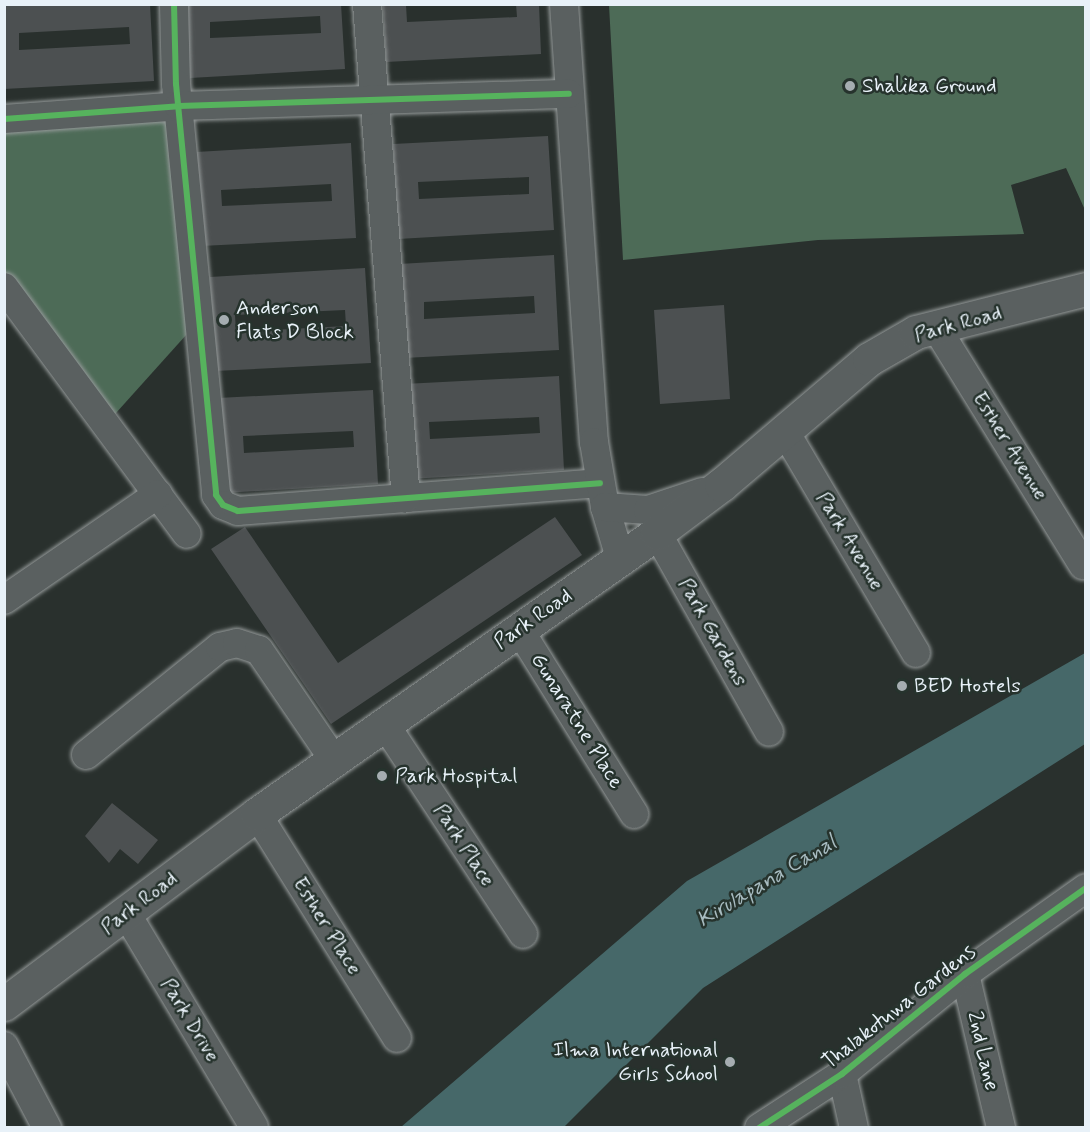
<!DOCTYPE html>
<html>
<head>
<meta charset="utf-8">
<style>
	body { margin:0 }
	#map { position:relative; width:1090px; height:1132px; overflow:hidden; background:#29302d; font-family:Mynerve,sans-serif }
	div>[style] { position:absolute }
	.green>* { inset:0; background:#4d6b57 }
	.water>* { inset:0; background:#466869 }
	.building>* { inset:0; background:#4c5051 }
	.roads { filter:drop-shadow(0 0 2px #959a9a) drop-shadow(0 0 2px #959a9a) }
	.minor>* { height:28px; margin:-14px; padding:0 14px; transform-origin:14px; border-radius:14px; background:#5a6060 }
	.major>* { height:33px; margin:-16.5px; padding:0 16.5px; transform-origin:16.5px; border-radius:16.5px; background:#5a6060 }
	.cycleway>* { height:6px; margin:-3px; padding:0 3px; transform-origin:3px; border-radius:3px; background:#56b35d }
	.dots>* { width:16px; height:16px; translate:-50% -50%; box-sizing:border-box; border:3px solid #26332d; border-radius:50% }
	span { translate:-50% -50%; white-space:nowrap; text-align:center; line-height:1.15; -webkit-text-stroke:5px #26332d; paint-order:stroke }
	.poi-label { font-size:21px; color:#e8f1f8 }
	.left { translate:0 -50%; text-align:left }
	.right { translate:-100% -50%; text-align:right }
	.street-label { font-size:21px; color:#e8f1f8 }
	.water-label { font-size:22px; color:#a8bcc1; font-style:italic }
	.frame { position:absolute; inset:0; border:6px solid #e8f1f8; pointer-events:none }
</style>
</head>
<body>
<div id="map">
	<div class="green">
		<div style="clip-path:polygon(609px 5px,1085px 5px,1085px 210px,1066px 168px,1011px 185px,1024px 234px,818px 240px,623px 260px)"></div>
		<div style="clip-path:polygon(165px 113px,187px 334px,107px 423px,5px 285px,5px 125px)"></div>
	</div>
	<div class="water">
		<div style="clip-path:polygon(1085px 653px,1085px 744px,703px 988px,564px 1127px,401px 1127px,687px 881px)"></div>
	</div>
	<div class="building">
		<div style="clip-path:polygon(evenodd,4px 4px,150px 4px,154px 81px,4px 89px,4px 4px,129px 27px,130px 44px,19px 50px,19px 33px,129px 27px)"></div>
		<div style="clip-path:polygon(evenodd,186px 4px,341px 4px,345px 69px,190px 78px,186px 4px,320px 16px,321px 33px,210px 38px,210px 22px,320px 16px)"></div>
		<div style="clip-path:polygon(516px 4px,539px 4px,541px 54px,386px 62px,383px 5px,406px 5px,407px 22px,517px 17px)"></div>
		<div style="clip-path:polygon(evenodd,548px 136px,554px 230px,398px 239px,393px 144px,548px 136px,529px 177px,529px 194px,419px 199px,418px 182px,529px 177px)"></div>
		<div style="clip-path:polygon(evenodd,351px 143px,356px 238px,201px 246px,196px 152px,351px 143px,331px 184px,332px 201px,222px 206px,221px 190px,331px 184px)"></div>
		<div style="clip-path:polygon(evenodd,554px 255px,559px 350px,404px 358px,399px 264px,554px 255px,534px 296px,535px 313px,424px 319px,424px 302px,534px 296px)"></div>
		<div style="clip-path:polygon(evenodd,365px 268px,371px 363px,215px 371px,210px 277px,365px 268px,345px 310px,346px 326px,236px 332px,235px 315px,345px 310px)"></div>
		<div style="clip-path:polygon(724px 305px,730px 399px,660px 404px,654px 310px)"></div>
		<div style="clip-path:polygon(evenodd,559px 376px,564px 470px,409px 479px,404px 384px,559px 376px,539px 417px,540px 433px,430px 439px,429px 422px,539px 417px)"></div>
		<div style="clip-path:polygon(evenodd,373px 390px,378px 484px,223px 493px,218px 398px,373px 390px,353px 431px,354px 447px,244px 453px,243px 436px,353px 431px)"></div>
		<div style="clip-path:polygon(555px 517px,582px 555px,331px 724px,211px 549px,245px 527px,338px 663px)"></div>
		<div style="clip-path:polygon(112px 803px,158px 840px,138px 864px,120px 849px,109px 863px,85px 836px)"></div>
	</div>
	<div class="roads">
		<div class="minor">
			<div style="left:174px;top:4px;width:80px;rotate:88.6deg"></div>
			<div style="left:176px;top:84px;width:413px;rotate:84.4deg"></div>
			<div style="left:216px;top:495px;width:12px;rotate:55deg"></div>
			<div style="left:223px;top:505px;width:16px;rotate:22deg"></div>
			<div style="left:238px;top:511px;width:363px;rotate:-4.4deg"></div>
			<div style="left:367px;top:4px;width:496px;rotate:85.5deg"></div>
			<div style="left:564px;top:4px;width:439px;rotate:86.1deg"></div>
			<div style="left:594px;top:442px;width:66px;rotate:80.4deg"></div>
			<div style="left:605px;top:507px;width:53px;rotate:73.6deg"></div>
			<div style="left:4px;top:119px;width:175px;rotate:-4.2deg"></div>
			<div style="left:179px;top:106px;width:390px;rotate:-1.8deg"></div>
			<div style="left:4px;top:287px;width:307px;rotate:53.5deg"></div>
			<div style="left:936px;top:327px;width:280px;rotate:58.3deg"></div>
			<div style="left:784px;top:430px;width:259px;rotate:59.4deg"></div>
			<div style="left:605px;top:507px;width:43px;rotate:4deg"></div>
			<div style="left:648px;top:510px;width:57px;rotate:-18.4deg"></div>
			<div style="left:657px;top:533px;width:228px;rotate:60.6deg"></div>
			<div style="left:4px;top:600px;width:187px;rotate:-34.5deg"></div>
			<div style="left:519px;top:629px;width:218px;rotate:58.1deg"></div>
			<div style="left:386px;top:726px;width:249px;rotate:56.6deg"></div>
			<div style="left:86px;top:755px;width:172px;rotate:-38.9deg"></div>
			<div style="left:220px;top:647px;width:17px;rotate:-13deg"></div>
			<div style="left:237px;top:643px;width:23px;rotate:18deg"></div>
			<div style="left:259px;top:650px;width:133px;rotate:55.7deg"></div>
			<div style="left:257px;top:814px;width:264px;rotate:58deg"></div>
			<div style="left:126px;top:913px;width:249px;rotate:59.1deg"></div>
			<div style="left:965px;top:974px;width:158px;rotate:76.8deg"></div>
			<div style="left:4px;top:1046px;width:93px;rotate:62.3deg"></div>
			<div style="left:842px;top:1074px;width:55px;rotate:77.5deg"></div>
			<div style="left:759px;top:1128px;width:99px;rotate:-33deg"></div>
			<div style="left:842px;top:1074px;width:159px;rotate:-39.1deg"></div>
			<div style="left:965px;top:974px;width:148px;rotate:-35.4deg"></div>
		</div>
		<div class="major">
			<div style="left:4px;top:1004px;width:316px;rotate:-36.9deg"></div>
			<div style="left:257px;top:814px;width:489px;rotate:-35.1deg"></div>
			<div style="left:657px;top:533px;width:80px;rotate:-36.9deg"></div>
			<div style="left:721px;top:485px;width:194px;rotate:-40.4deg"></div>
			<div style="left:869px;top:359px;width:54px;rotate:-29.9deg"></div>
			<div style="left:916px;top:332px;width:175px;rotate:-14.2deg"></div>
		</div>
	</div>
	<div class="cycleway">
		<div style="left:174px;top:4px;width:80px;rotate:88.6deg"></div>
		<div style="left:176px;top:84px;width:413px;rotate:84.4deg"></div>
		<div style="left:216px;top:495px;width:12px;rotate:55deg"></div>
		<div style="left:223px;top:505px;width:16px;rotate:22deg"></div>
		<div style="left:238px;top:511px;width:363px;rotate:-4.4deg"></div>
		<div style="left:4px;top:119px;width:175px;rotate:-4.2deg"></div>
		<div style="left:179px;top:106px;width:390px;rotate:-1.8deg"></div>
		<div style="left:759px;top:1128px;width:99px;rotate:-33deg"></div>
		<div style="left:842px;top:1074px;width:159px;rotate:-39.1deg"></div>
		<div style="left:965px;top:974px;width:148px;rotate:-35.4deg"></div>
	</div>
	<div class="dots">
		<div style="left:850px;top:86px;background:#a5adb1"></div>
		<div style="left:224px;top:320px;background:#a5adb1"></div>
		<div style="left:902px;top:686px;background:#a5adb1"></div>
		<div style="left:382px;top:776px;background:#a5adb1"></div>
		<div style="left:730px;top:1062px;background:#a5adb1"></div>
	</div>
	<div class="poi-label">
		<span class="left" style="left:862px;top:86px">Shalika Ground</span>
		<span class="left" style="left:236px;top:320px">Anderson<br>Flats D Block</span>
		<span class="left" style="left:914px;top:686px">BED Hostels</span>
		<span class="left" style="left:395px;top:776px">Park Hospital</span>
		<span class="right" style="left:718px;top:1062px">Ilma International<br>Girls School</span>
	</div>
	<div class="street-label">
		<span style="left:958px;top:324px;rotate:-15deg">Park Road</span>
		<span style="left:1010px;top:446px;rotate:58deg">Esther Avenue</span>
		<span style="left:850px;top:541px;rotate:59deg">Park Avenue</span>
		<span style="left:533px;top:619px;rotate:-35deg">Park Road</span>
		<span style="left:713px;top:632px;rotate:61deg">Park Gardens</span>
		<span style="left:577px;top:721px;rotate:58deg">Gunaratne Place</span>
		<span style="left:464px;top:845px;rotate:57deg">Park Place</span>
		<span style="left:139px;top:903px;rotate:-37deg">Park Road</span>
		<span style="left:327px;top:926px;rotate:58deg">Esther Place</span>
		<span style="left:899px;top:1007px;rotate:-38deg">Thalakotuwa Gardens</span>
		<span style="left:190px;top:1020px;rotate:59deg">Park Drive</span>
		<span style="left:983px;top:1051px;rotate:77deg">2nd Lane</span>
	</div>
	<div class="water-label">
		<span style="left:767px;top:882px;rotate:-31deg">Kirulapana Canal</span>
	</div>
	<div class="frame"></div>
</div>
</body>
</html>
